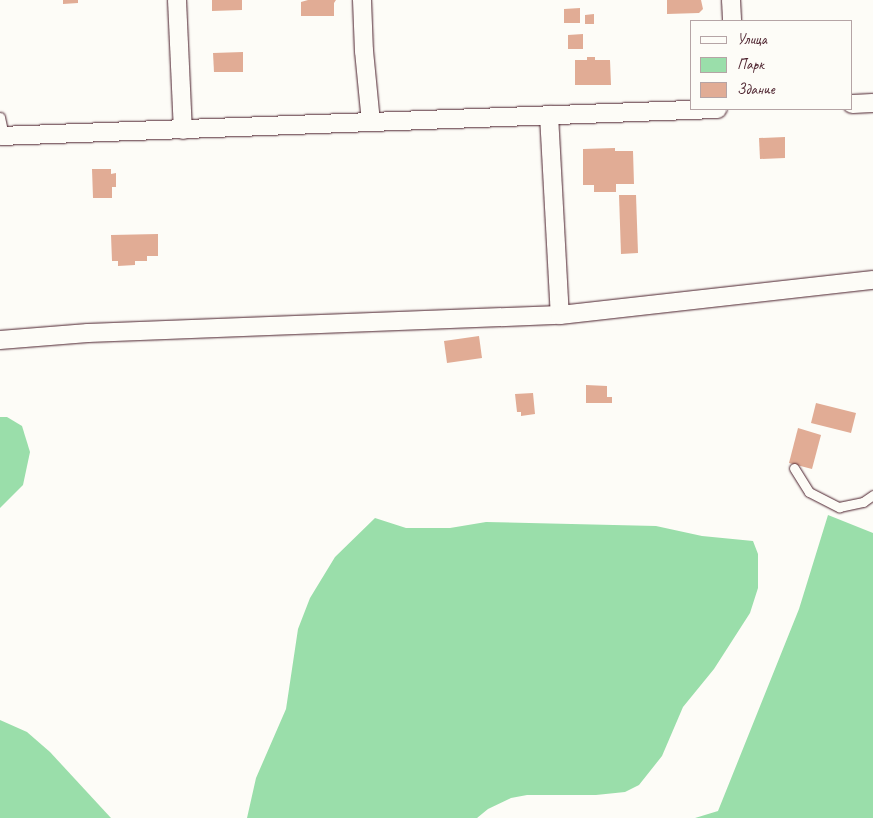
<!DOCTYPE html>
<html>
<head>
<meta charset="utf-8">
<style>
	body { margin:0 }
	#map { position:relative; width:873px; height:818px; overflow:hidden; background:#fdfcf7; font-family:Caveat,sans-serif }
	div>[style] { position:absolute }
	.green>* { inset:0; background:#9adeaa }
	.building>* { inset:0; background:#e1ac95 }
	.roads { filter:drop-shadow(0 0 1px #4a1f2b) drop-shadow(0 0 1px #4a1f2b) }
	.service>* { height:9px; margin:-4.5px; padding:0 4.5px; transform-origin:4.5px; border-radius:4.5px; background:#fdfcf7 }
	.minor>* { height:18px; margin:-9px; padding:0 9px; transform-origin:9px; border-radius:9px; background:#fdfcf7 }
	span { translate:-50% -50%; white-space:nowrap; text-align:center; line-height:1.15; -webkit-text-stroke:4.5px #fdfcf7; paint-order:stroke }
	.legend { position:absolute; left:690px; top:20px; width:162px; height:90px; box-sizing:border-box; background:#fdfcf7; border:1px solid #b5a4a5; margin:0; padding:6px 9px; list-style:none; font-size:15px; color:#4a1f2b }
	.legend li { display:flex; align-items:center; gap:10px; height:25px }
	.legend b { width:25px; border:1px solid #b5a4a5 }
</style>
</head>
<body>
<div id="map">
	<div class="green">
		<div style="clip-path:polygon(0 417px,7px 417px,22px 426px,30px 452px,23px 485px,0 508px)"></div>
		<div style="clip-path:polygon(828px 515px,873px 533px,873px 818px,695px 818px,718px 811px,799px 609px)"></div>
		<div style="clip-path:polygon(375px 518px,406px 528px,450px 528px,486px 522px,656px 526px,702px 536px,753px 541px,758px 554px,758px 588px,750px 613px,714px 669px,683px 707px,662px 756px,639px 785px,625px 792px,596px 795px,527px 795px,511px 798px,488px 809px,477px 818px,247px 818px,256px 778px,286px 709px,298px 629px,310px 598px,335px 557px)"></div>
		<div style="clip-path:polygon(0 720px,27px 732px,50px 752px,111px 818px,0 818px)"></div>
	</div>
	<div class="building">
		<div style="clip-path:polygon(63px 0,78px 0,78px 3px,63px 4px)"></div>
		<div style="clip-path:polygon(212px 0,242px 0,242px 10px,212px 11px)"></div>
		<div style="clip-path:polygon(308px 0,336px 0,334px 3px,334px 16px,301px 16px,301px 2px)"></div>
		<div style="clip-path:polygon(667px 0,701px 0,703px 9px,699px 13px,667px 14px)"></div>
		<div style="clip-path:polygon(580px 8px,580px 23px,564px 23px,564px 9px)"></div>
		<div style="clip-path:polygon(594px 14px,594px 24px,585px 24px,585px 15px)"></div>
		<div style="clip-path:polygon(583px 34px,583px 49px,568px 49px,568px 35px)"></div>
		<div style="clip-path:polygon(243px 52px,243px 72px,214px 72px,213px 53px)"></div>
		<div style="clip-path:polygon(587px 57px,595px 57px,595px 60px,610px 60px,611px 85px,575px 85px,575px 60px,587px 60px)"></div>
		<div style="clip-path:polygon(785px 137px,785px 158px,760px 159px,759px 138px)"></div>
		<div style="clip-path:polygon(615px 148px,615px 151px,633px 151px,634px 184px,616px 184px,616px 192px,594px 192px,594px 185px,583px 185px,583px 149px)"></div>
		<div style="clip-path:polygon(92px 169px,111px 169px,111px 174px,116px 173px,116px 187px,112px 187px,112px 198px,93px 198px)"></div>
		<div style="clip-path:polygon(619px 195px,636px 195px,638px 253px,621px 254px)"></div>
		<div style="clip-path:polygon(158px 234px,158px 256px,147px 256px,147px 261px,135px 261px,135px 265px,118px 266px,118px 261px,112px 261px,111px 235px)"></div>
		<div style="clip-path:polygon(479px 336px,482px 358px,447px 363px,444px 341px)"></div>
		<div style="clip-path:polygon(586px 385px,607px 386px,607px 397px,612px 397px,612px 403px,586px 403px)"></div>
		<div style="clip-path:polygon(533px 393px,535px 414px,521px 416px,521px 412px,517px 412px,515px 394px)"></div>
		<div style="clip-path:polygon(816px 403px,856px 413px,851px 433px,811px 423px)"></div>
		<div style="clip-path:polygon(798px 428px,821px 435px,812px 469px,789px 463px)"></div>
	</div>
	<div class="roads">
		<div class="service">
			<div style="left:0;top:117px;width:19px;rotate:78deg"></div>
			<div style="left:794px;top:468px;width:28px;rotate:58deg"></div>
			<div style="left:809px;top:492px;width:34px;rotate:27deg"></div>
			<div style="left:839px;top:507px;width:25px;rotate:-12deg"></div>
			<div style="left:863px;top:502px;width:12px;rotate:-35deg"></div>
		</div>
		<div class="minor">
			<div style="left:177px;top:0;width:130px;rotate:87.4deg"></div>
			<div style="left:362px;top:0;width:51px;rotate:87.8deg"></div>
			<div style="left:364px;top:51px;width:71px;rotate:84.4deg"></div>
			<div style="left:731px;top:0;width:21px;rotate:87deg"></div>
			<div style="left:852px;top:104px;width:21px;rotate:-3deg"></div>
			<div style="left:549px;top:115px;width:200px;rotate:86.9deg"></div>
			<div style="left:0;top:136px;width:718px;rotate:-2.16deg"></div>
			<div style="left:0;top:340px;width:88px;rotate:-4.5deg"></div>
			<div style="left:88px;top:333px;width:472px;rotate:-2.2deg"></div>
			<div style="left:560px;top:315px;width:315px;rotate:-6.4deg"></div>
		</div>
	</div>
	<ul class="legend">
	<li><b style="height:6px;background:#fdfcf7"></b>Улица</li>
	<li><b style="height:14px;background:#9adeaa"></b>Парк</li>
	<li><b style="height:14px;background:#e1ac95"></b>Здание</li>
	</ul>
</div>
</body>
</html>
